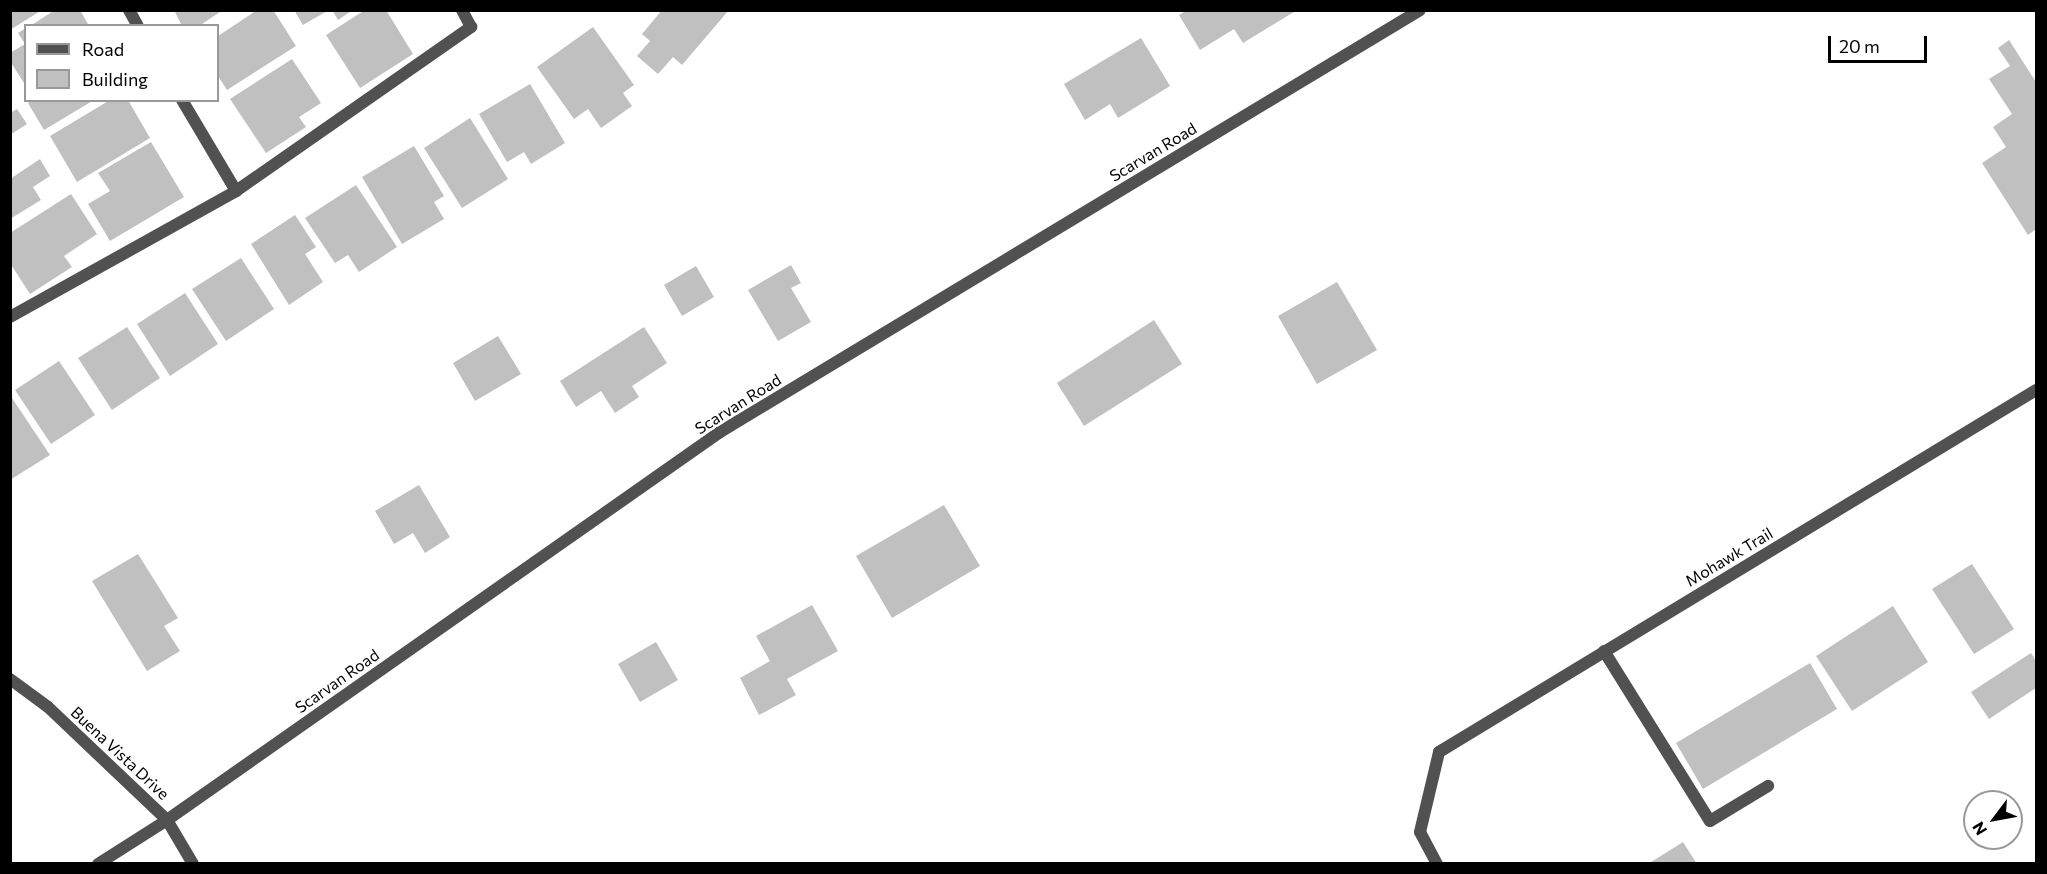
<!DOCTYPE html>
<html>
<head>
<meta charset="utf-8">
<style>
	body { margin:0 }
	#map { position:relative; width:2047px; height:874px; overflow:hidden; background:#fff; font-family:Commissioner,sans-serif }
	div>[style] { position:absolute }
	.building>* { inset:0; background:#c0c0c0 }
	.lane>* { height:12px; margin:-6px; padding:0 6px; transform-origin:6px; border-radius:6px; background:#515151 }
	.street>* { height:12px; margin:-6px; padding:0 6px; transform-origin:6px; border-radius:6px; background:#515151 }
	span { translate:-50% -50%; white-space:nowrap; text-align:center; line-height:1.15; -webkit-text-stroke:5px #fff; paint-order:stroke }
	.street-label { font-size:16px; color:#000 }
	.frame { position:absolute; inset:0; border:12px solid #000; pointer-events:none }
	.legend { position:absolute; left:24px; top:24px; width:195px; height:78px; box-sizing:border-box; background:#fff; border:2px solid #999; margin:0; padding:8px 10px; list-style:none; font-size:18px; color:#000 }
	.legend li { display:flex; align-items:center; gap:12px; height:30px }
	.legend b { width:30px; border:2px solid #999 }
	.north { position:absolute; left:1963px; top:790px; width:60px; height:60px; box-sizing:border-box; background:#fff; border:2px solid #999; border-radius:50%; rotate:238deg; font-size:16px; font-weight:700; line-height:24px; text-align:center; color:#000 }
	.north::after { content:''; display:block; margin:auto; width:21px; height:27px; background:#000; clip-path:polygon(50% 0,100% 100%,50% 72%,0 100%) }
	.scale { position:absolute; left:1828px; top:36px; width:99px; height:27px; box-sizing:border-box; border:3px solid #000; border-top:0; padding-left:8px; font-size:18px; line-height:21px; white-space:nowrap; color:#000; -webkit-text-stroke:4px #fff; paint-order:stroke }
</style>
</head>
<body>
<div id="map">
	<div class="building">
		<div style="clip-path:polygon(10px 10px,42px 10px,10px 30px)"></div>
		<div style="clip-path:polygon(55px 10px,80px 10px,89px 26px,30px 26px)"></div>
		<div style="clip-path:polygon(174px 10px,223px 10px,199px 26px,182px 26px)"></div>
		<div style="clip-path:polygon(257px 10px,273px 10px,296px 46px,227px 90px,218px 76px,218px 36px)"></div>
		<div style="clip-path:polygon(294px 10px,329px 10px,303px 25px)"></div>
		<div style="clip-path:polygon(332px 10px,353px 10px,338px 20px)"></div>
		<div style="clip-path:polygon(365px 10px,386px 10px,413px 54px,360px 88px,326px 35px)"></div>
		<div style="clip-path:polygon(662px 10px,729px 10px,682px 65px,673px 57px,658px 74px,637px 56px,650px 41px,642px 34px)"></div>
		<div style="clip-path:polygon(1187px 10px,1293px 10px,1294px 12px,1243px 43px,1234px 29px,1200px 50px,1179px 15px)"></div>
		<div style="clip-path:polygon(593px 27px,634px 85px,623px 93px,632px 106px,601px 128px,588px 109px,574px 119px,537px 67px)"></div>
		<div style="clip-path:polygon(26px 28px,26px 81px,24px 83px,10px 61px,10px 53px,25px 44px,18px 33px)"></div>
		<div style="clip-path:polygon(1141px 38px,1170px 86px,1118px 118px,1110px 104px,1085px 120px,1064px 84px)"></div>
		<div style="clip-path:polygon(2009px 40px,2036px 82px,2036px 229px,2028px 235px,1982px 163px,2006px 147px,1993px 127px,2012px 114px,1989px 79px,2010px 66px,1998px 48px)"></div>
		<div style="clip-path:polygon(292px 59px,321px 103px,299px 117px,306px 127px,266px 153px,230px 99px)"></div>
		<div style="clip-path:polygon(530px 84px,565px 143px,531px 164px,524px 152px,507px 162px,479px 114px)"></div>
		<div style="clip-path:polygon(31px 100px,94px 100px,44px 130px,28px 103px)"></div>
		<div style="clip-path:polygon(110px 100px,128px 100px,150px 138px,77px 182px,50px 136px)"></div>
		<div style="clip-path:polygon(17px 109px,27px 124px,10px 135px,10px 113px)"></div>
		<div style="clip-path:polygon(470px 118px,508px 179px,462px 208px,424px 148px)"></div>
		<div style="clip-path:polygon(151px 142px,184px 197px,110px 241px,88px 204px,110px 191px,98px 173px)"></div>
		<div style="clip-path:polygon(414px 146px,444px 196px,434px 202px,444px 219px,402px 244px,362px 177px)"></div>
		<div style="clip-path:polygon(40px 159px,50px 176px,33px 187px,41px 200px,10px 219px,10px 179px)"></div>
		<div style="clip-path:polygon(356px 185px,397px 247px,359px 272px,348px 255px,335px 263px,305px 218px)"></div>
		<div style="clip-path:polygon(71px 194px,97px 234px,64px 256px,72px 267px,30px 294px,10px 263px,10px 233px)"></div>
		<div style="clip-path:polygon(295px 215px,316px 247px,305px 254px,323px 282px,289px 305px,251px 244px)"></div>
		<div style="clip-path:polygon(241px 258px,274px 309px,226px 341px,192px 289px)"></div>
		<div style="clip-path:polygon(791px 265px,801px 283px,791px 288px,811px 322px,778px 341px,748px 290px)"></div>
		<div style="clip-path:polygon(696px 266px,714px 297px,682px 316px,664px 285px)"></div>
		<div style="clip-path:polygon(1337px 282px,1377px 350px,1317px 384px,1278px 316px)"></div>
		<div style="clip-path:polygon(185px 293px,218px 344px,170px 376px,137px 324px)"></div>
		<div style="clip-path:polygon(1154px 320px,1182px 364px,1084px 426px,1057px 383px)"></div>
		<div style="clip-path:polygon(127px 327px,160px 378px,112px 410px,78px 358px)"></div>
		<div style="clip-path:polygon(644px 327px,667px 363px,632px 386px,639px 397px,615px 413px,601px 391px,576px 407px,560px 381px)"></div>
		<div style="clip-path:polygon(498px 336px,521px 374px,475px 401px,453px 363px)"></div>
		<div style="clip-path:polygon(59px 361px,95px 415px,51px 444px,15px 390px)"></div>
		<div style="clip-path:polygon(10px 395px,50px 455px,10px 480px)"></div>
		<div style="clip-path:polygon(419px 485px,450px 537px,425px 553px,413px 533px,394px 544px,375px 511px)"></div>
		<div style="clip-path:polygon(944px 505px,980px 566px,892px 618px,856px 556px)"></div>
		<div style="clip-path:polygon(138px 554px,178px 618px,164px 626px,180px 651px,147px 671px,92px 581px)"></div>
		<div style="clip-path:polygon(1972px 564px,2014px 629px,1974px 654px,1932px 589px)"></div>
		<div style="clip-path:polygon(812px 605px,838px 651px,787px 679px,796px 695px,759px 715px,740px 678px,770px 661px,756px 636px)"></div>
		<div style="clip-path:polygon(1893px 606px,1928px 662px,1852px 711px,1816px 656px)"></div>
		<div style="clip-path:polygon(656px 642px,678px 680px,640px 702px,618px 664px)"></div>
		<div style="clip-path:polygon(2031px 653px,2036px 661px,2036px 688px,1989px 719px,1971px 692px)"></div>
		<div style="clip-path:polygon(1810px 663px,1837px 709px,1703px 789px,1676px 743px)"></div>
		<div style="clip-path:polygon(1683px 842px,1697px 864px,1648px 864px)"></div>
	</div>
	<div class="lane">
		<div style="left:1604px;top:651px;width:200px;rotate:58.1deg"></div>
		<div style="left:1710px;top:821px;width:68px;rotate:-31.1deg"></div>
	</div>
	<div class="street">
		<div style="left:129px;top:10px;width:18px;rotate:61deg"></div>
		<div style="left:182px;top:100px;width:106px;rotate:59.3deg"></div>
		<div style="left:10px;top:317px;width:259px;rotate:-29.1deg"></div>
		<div style="left:236px;top:191px;width:287px;rotate:-34.9deg"></div>
		<div style="left:471px;top:27px;width:19px;rotate:-118deg"></div>
		<div style="left:10px;top:679px;width:47px;rotate:36.4deg"></div>
		<div style="left:48px;top:707px;width:164px;rotate:43.5deg"></div>
		<div style="left:167px;top:820px;width:51px;rotate:59.4deg"></div>
		<div style="left:98px;top:864px;width:82px;rotate:-32.5deg"></div>
		<div style="left:167px;top:820px;width:676px;rotate:-35.05deg"></div>
		<div style="left:720px;top:432px;width:817px;rotate:-31.08deg"></div>
		<div style="left:1437px;top:864px;width:36px;rotate:-118deg"></div>
		<div style="left:1420px;top:832px;width:82px;rotate:-76.6deg"></div>
		<div style="left:1439px;top:752px;width:698px;rotate:-31.23deg"></div>
	</div>
	<div class="street-label">
		<span style="left:1153px;top:152px;rotate:-31deg">Scarvan Road</span>
		<span style="left:738px;top:404px;rotate:-32deg">Scarvan Road</span>
		<span style="left:1729px;top:557px;rotate:-31deg">Mohawk Trail</span>
		<span style="left:337px;top:681px;rotate:-35deg">Scarvan Road</span>
		<span style="left:120px;top:753px;rotate:43deg">Buena Vista Drive</span>
	</div>
	<div class="frame"></div>
	<ul class="legend">
	<li><b style="height:8px;background:#515151"></b>Road</li>
	<li><b style="height:16px;background:#c0c0c0"></b>Building</li>
	</ul>
	<div class="north">N</div>
	<div class="scale">20 m</div>
</div>
</body>
</html>
